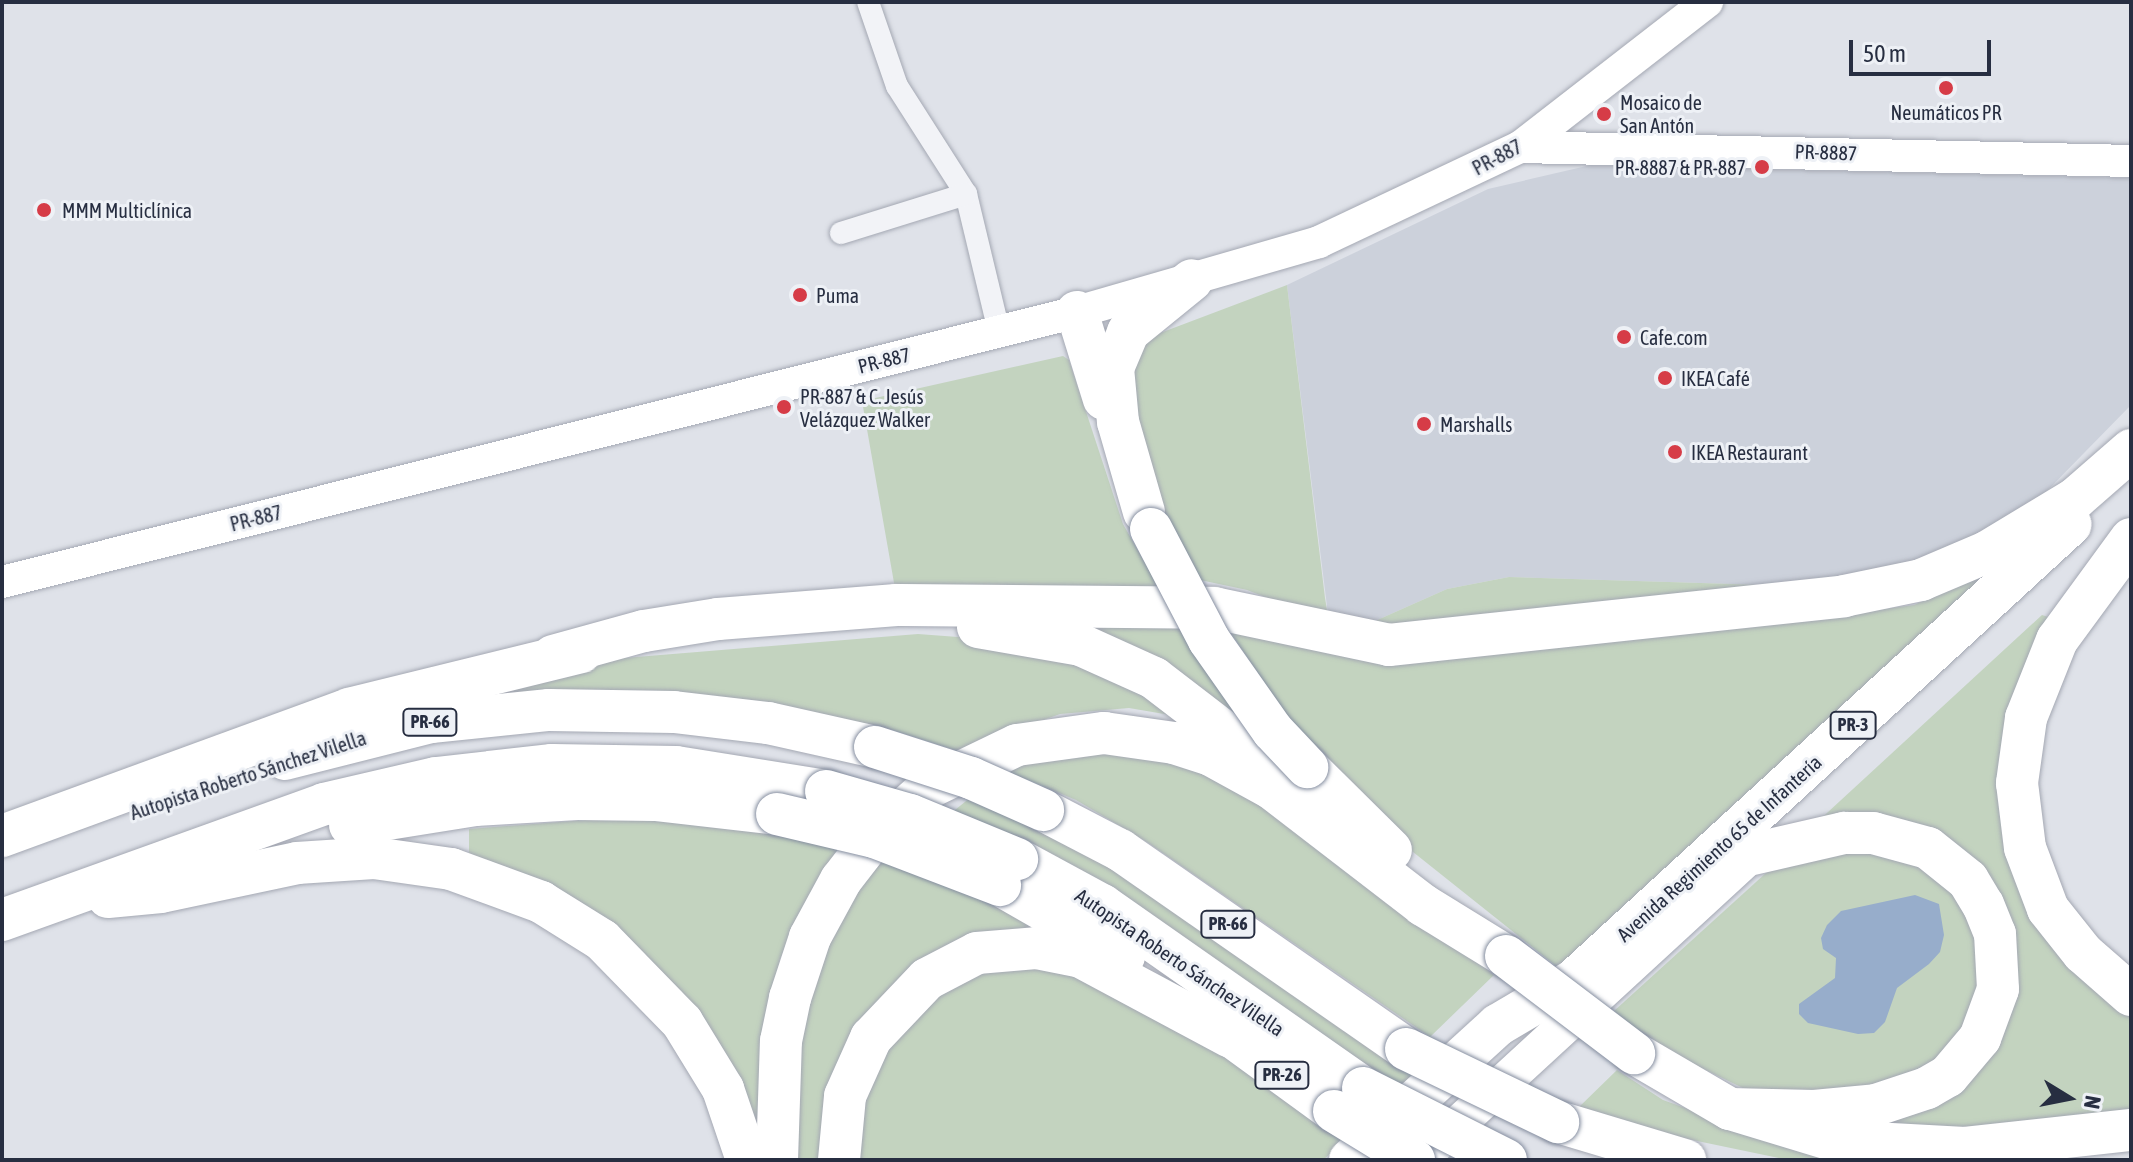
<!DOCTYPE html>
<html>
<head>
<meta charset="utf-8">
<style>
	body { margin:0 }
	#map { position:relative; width:2133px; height:1162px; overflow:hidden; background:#dfe2e9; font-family:"Asap Condensed",sans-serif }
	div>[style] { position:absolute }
	.built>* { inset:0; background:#ccd1db }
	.green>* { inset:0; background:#c3d3bf }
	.water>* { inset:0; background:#97adcb }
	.roads { filter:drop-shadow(0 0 2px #a4a8b3) drop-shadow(0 0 2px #a4a8b3) }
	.street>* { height:22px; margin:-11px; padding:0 11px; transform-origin:11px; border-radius:11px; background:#f2f3f7 }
	.secondary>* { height:32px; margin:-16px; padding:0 16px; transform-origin:16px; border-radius:16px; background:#fff }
	.primary>* { height:36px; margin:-18px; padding:0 18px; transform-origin:18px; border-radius:18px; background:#fff }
	.highway>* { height:42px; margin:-21px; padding:0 21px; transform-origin:21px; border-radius:21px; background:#fff }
	.bridges { filter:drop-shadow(0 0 2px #858ea0) drop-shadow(0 0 2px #858ea0) }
	.highway-bridge>* { height:42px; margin:-21px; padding:0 21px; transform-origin:21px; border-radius:21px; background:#fff }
	.dots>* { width:22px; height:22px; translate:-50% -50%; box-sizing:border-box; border:4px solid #eef1f6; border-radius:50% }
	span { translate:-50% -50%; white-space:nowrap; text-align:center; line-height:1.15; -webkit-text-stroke:6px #eef1f6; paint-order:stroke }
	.shield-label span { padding:2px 6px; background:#eef1f6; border:2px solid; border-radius:6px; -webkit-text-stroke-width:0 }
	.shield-label { font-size:18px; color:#272e41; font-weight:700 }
	.poi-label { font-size:20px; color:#272e41 }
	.left { translate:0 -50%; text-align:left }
	.right { translate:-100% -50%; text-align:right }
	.street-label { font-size:20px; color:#272e41 }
	.frame { position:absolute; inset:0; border:4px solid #272e41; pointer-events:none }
	.north { position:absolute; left:2029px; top:1058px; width:80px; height:80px; -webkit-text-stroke:6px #eef1f6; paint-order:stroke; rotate:100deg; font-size:22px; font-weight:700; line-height:32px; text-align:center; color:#272e41 }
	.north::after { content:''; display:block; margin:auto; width:28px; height:36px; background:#272e41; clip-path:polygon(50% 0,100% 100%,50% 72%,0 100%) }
	.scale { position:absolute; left:1849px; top:40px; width:142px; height:36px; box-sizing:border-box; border:4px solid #272e41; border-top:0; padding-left:10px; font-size:24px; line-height:28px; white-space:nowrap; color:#272e41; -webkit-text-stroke:6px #eef1f6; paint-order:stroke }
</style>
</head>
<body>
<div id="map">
	<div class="built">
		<div style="clip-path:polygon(1591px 165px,2131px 178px,2131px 405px,2039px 499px,1965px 545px,1867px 576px,1765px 585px,1509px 577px,1447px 589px,1357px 629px,1329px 622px,1287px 285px,1488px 189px)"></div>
	</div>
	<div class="green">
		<div style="clip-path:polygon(1287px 285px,1325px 598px,1329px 622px,1247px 590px,1200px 580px,1167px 520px,1128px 413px,1130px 353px,1139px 341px)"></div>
		<div style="clip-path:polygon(1063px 356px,1069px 360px,1123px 524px,1158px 586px,896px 594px,862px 401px)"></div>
		<div style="clip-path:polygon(1936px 568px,1357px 629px,1447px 589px,1509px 577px,1765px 585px)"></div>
		<div style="clip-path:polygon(1994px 568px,1561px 970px,1403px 844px,1310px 751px,1225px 624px,1809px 619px,1914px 605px)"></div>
		<div style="clip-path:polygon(2042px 615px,2048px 617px,2008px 803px,2131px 1011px,2131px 1118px,1996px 1133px,1873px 1123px,1983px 1059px,1986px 885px,1815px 824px)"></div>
		<div style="clip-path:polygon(1084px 619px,1179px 622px,1257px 738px,1110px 643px)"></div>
		<div style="clip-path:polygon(918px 634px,1011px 641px,1145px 687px,1170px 715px,1129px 708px,1060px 714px,958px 751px,883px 727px,754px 701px,453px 698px,612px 659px)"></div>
		<div style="clip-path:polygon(1068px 751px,1166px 754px,1296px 819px,1494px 975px,1430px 1037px,1147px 842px,1076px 800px,997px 767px)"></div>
		<div style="clip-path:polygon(971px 797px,1121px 865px,1415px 1073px,1398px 1088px,950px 814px)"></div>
		<div style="clip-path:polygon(598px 819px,679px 821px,771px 833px,845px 850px,799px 916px,780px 959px,775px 984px,767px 1151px,725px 1059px,469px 857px,469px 829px)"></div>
		<div style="clip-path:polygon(1881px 842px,1968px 897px,1989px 999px,1908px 1090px,1768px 1094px,1743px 1088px,1662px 1049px,1614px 1011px,1767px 872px)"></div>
		<div style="clip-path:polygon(876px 858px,934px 877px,1059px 935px,924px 968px,828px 1160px,791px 1160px,798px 1041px,823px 952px)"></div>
		<div style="clip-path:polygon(1061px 964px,1229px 1059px,1346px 1140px,1323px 1160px,856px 1160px,861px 1110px,880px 1059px,932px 997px,977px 973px)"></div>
		<div style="clip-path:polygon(1617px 1070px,1663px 1100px,1741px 1128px,1880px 1160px,1789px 1160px,1678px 1137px,1578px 1108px)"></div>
	</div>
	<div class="water">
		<div style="clip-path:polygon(1915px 895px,1939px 904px,1944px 935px,1940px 952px,1929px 964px,1897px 988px,1885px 1022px,1874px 1033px,1858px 1034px,1808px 1023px,1799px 1014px,1799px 1004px,1835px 978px,1836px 958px,1823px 949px,1821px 938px,1827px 925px,1841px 911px)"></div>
	</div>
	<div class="roads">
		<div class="street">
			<div style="left:868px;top:2px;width:89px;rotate:71deg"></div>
			<div style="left:897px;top:86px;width:128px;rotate:57.4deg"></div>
			<div style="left:966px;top:194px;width:141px;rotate:76.5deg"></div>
			<div style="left:841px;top:233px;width:131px;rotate:-17.3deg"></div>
		</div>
		<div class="secondary">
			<div style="left:1520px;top:147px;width:611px;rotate:1.31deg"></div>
			<div style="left:2px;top:582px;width:1108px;rotate:-14.1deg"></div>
			<div style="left:1077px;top:312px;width:252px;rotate:-16.1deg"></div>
			<div style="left:1319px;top:242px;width:222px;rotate:-25.3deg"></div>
			<div style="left:1520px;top:147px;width:237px;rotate:-37.8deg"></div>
		</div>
		<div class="primary">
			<div style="left:1432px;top:1148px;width:435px;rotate:-42.6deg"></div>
		</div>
		<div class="highway">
			<div style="left:1077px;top:312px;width:91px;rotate:72.8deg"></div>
			<div style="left:1144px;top:512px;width:94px;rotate:-106.1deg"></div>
			<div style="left:1118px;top:422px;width:54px;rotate:-95.3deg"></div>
			<div style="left:1113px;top:368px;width:39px;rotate:-67deg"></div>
			<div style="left:1128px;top:332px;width:82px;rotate:-39.1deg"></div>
			<div style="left:2131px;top:539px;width:125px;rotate:126.2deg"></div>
			<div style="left:2057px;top:640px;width:84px;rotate:111.7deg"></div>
			<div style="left:2026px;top:718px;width:66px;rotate:97.9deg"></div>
			<div style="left:2017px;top:783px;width:65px;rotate:83deg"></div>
			<div style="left:2025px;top:848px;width:65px;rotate:69.3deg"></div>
			<div style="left:2048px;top:909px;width:56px;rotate:51.5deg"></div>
			<div style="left:2083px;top:953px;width:64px;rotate:41.2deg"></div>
			<div style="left:978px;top:627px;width:105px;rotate:9.9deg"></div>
			<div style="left:1081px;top:645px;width:80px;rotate:24.3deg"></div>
			<div style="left:1154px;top:678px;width:146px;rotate:37.5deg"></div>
			<div style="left:1270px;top:767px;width:75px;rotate:49.3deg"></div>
			<div style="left:553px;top:656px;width:94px;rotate:-15.4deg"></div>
			<div style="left:644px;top:631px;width:75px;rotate:-9.2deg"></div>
			<div style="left:718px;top:619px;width:179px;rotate:-4.5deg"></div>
			<div style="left:896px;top:605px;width:318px;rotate:0.5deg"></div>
			<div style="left:1214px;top:608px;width:179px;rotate:11.9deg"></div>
			<div style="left:1389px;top:645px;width:458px;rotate:-6.1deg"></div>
			<div style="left:1844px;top:596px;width:79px;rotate:-11.7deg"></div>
			<div style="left:1921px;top:580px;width:72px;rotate:-23deg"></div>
			<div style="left:1987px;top:552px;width:104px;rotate:-31.2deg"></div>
			<div style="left:2076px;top:498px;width:73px;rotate:-41.1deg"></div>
			<div style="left:285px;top:759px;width:151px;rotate:-14.2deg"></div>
			<div style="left:431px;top:722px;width:119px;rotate:-5.8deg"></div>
			<div style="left:549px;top:710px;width:125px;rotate:0.9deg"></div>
			<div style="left:674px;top:712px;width:95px;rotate:6.7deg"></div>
			<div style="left:768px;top:723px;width:110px;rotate:12.6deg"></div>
			<div style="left:1307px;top:767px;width:118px;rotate:44.7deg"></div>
			<div style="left:1043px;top:810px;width:87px;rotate:27.5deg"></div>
			<div style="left:1120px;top:850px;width:348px;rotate:34.8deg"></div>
			<div style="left:350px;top:825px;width:127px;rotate:-9.1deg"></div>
			<div style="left:475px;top:805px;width:102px;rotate:-3.4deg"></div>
			<div style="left:577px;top:799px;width:78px;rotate:0.7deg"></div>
			<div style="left:655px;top:800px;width:123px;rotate:6.5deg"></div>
			<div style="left:2px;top:836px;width:370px;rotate:-20.1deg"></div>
			<div style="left:349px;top:709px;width:239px;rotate:-13.8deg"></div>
			<div style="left:1017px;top:859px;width:97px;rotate:28.4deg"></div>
			<div style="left:1102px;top:905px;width:319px;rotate:35deg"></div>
			<div style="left:1000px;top:885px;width:143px;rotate:29.8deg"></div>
			<div style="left:108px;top:897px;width:53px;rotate:-5.4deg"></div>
			<div style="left:161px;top:892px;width:139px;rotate:-12deg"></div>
			<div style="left:297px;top:863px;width:77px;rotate:-3.7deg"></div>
			<div style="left:374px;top:858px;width:78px;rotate:8.1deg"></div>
			<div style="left:451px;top:869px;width:96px;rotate:20.1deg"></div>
			<div style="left:541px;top:902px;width:72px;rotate:31.9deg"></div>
			<div style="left:602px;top:940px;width:115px;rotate:45.7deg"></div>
			<div style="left:682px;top:1022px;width:79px;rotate:58.5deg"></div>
			<div style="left:723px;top:1089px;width:75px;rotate:71.3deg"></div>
			<div style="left:2px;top:920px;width:342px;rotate:-19.8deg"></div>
			<div style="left:324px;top:804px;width:115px;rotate:-13.1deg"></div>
			<div style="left:436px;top:778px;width:117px;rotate:-6.4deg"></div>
			<div style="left:552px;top:765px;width:124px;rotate:0.9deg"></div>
			<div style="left:676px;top:767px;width:152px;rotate:9.1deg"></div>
			<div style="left:1209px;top:1020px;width:155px;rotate:36.1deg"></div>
			<div style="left:1634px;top:1053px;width:111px;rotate:30.3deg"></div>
			<div style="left:1730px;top:1109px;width:111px;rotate:16.8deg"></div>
			<div style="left:1836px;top:1141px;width:129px;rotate:3.1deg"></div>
			<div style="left:1965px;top:1148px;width:167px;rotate:-6.2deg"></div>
			<div style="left:1730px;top:1109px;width:84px;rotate:1.4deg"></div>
			<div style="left:1814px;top:1111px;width:62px;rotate:-5.5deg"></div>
			<div style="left:1876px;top:1105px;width:54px;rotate:-18.4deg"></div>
			<div style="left:1927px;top:1088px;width:24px;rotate:-30deg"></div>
			<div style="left:1948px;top:1076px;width:50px;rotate:-49.9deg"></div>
			<div style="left:1980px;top:1038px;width:52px;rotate:-69.8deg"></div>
			<div style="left:1998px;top:989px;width:55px;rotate:-93.1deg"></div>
			<div style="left:1995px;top:934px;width:31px;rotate:-112deg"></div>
			<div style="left:1983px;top:905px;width:29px;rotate:-121deg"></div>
			<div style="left:1968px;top:880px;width:51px;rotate:-141.3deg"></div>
			<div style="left:1928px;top:848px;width:57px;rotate:-164.7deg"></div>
			<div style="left:1873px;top:833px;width:29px;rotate:180deg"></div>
			<div style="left:1844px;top:833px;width:94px;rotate:167.1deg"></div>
			<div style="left:1558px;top:1122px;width:133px;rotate:16.7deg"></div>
			<div style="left:777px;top:1160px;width:119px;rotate:-88.1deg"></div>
			<div style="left:781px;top:1041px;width:44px;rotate:-78.2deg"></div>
			<div style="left:790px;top:998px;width:64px;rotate:-71.8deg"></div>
			<div style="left:810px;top:937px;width:65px;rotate:-61.5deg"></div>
			<div style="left:841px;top:880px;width:56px;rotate:-52.3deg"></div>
			<div style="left:875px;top:836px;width:72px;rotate:-42.2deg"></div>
			<div style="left:928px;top:788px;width:99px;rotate:-25.8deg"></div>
			<div style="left:1017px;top:745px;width:88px;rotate:-7.9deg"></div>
			<div style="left:1104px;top:733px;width:71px;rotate:8.1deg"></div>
			<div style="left:1174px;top:743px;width:39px;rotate:18deg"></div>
			<div style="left:1211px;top:755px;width:68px;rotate:28.8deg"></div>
			<div style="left:1271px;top:788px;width:192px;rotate:37.6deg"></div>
			<div style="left:1423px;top:905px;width:97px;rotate:31.6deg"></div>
			<div style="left:839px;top:1160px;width:64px;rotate:-84.6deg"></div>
			<div style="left:845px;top:1096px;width:64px;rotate:-65.9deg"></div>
			<div style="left:871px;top:1038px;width:81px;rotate:-46.5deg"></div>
			<div style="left:927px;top:979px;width:56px;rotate:-27.5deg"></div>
			<div style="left:977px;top:953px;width:59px;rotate:-4.8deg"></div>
			<div style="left:1036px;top:948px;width:46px;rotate:11.3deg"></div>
			<div style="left:1081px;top:957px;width:169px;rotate:28.2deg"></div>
			<div style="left:1350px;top:1160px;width:200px;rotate:-42.4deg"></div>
			<div style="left:1498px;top:1025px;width:88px;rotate:-30.6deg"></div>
			<div style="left:1574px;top:980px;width:674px;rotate:-42.54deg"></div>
		</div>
	</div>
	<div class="bridges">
		<div class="highway-bridge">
			<div style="left:1151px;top:529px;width:125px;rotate:62.4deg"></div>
			<div style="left:1209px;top:640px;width:111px;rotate:54.9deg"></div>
			<div style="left:1273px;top:731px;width:50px;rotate:46.6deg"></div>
			<div style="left:875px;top:747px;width:101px;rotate:17.9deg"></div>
			<div style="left:971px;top:778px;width:79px;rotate:24deg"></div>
			<div style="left:826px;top:791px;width:87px;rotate:15.9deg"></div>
			<div style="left:910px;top:815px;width:116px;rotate:22.4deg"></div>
			<div style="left:777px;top:814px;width:100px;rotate:13.3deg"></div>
			<div style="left:874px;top:837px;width:135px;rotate:20.9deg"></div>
			<div style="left:1506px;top:956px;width:161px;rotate:37.2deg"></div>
			<div style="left:1406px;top:1049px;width:169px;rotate:25.7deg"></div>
			<div style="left:1363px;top:1088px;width:160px;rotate:26.7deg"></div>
			<div style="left:1334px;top:1111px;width:94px;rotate:31.5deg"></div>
		</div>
	</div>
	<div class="dots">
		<div style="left:1946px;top:88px;background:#d63c47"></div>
		<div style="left:1604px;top:114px;background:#d63c47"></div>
		<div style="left:1762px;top:167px;background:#d63c47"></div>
		<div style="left:44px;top:210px;background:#d63c47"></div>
		<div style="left:800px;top:295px;background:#d63c47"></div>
		<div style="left:1624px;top:337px;background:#d63c47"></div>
		<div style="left:1665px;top:378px;background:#d63c47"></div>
		<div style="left:784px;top:407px;background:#d63c47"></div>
		<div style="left:1424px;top:424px;background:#d63c47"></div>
		<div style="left:1675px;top:452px;background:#d63c47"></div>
	</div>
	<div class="shield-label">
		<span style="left:430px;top:722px">PR-66</span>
		<span style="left:1853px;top:725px">PR-3</span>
		<span style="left:1228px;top:924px">PR-66</span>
		<span style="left:1282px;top:1075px">PR-26</span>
	</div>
	<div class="poi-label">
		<span class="left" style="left:1620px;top:114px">Mosaico de<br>San Antón</span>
		<span style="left:1946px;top:112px">Neumáticos PR</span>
		<span class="right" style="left:1746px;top:167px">PR-8887 &amp; PR-887</span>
		<span class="left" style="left:62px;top:210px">MMM Multiclínica</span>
		<span class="left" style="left:816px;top:295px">Puma</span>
		<span class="left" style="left:1640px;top:337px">Cafe.com</span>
		<span class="left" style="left:1681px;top:378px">IKEA Café</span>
		<span class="left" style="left:800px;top:408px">PR-887 &amp; C. Jesús<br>Velázquez Walker</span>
		<span class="left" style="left:1440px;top:424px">Marshalls</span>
		<span class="left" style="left:1691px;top:452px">IKEA Restaurant</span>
	</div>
	<div class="street-label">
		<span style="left:1826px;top:152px;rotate:2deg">PR-8887</span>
		<span style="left:1497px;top:157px;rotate:-28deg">PR-887</span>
		<span style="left:884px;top:360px;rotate:-14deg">PR-887</span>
		<span style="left:256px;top:518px;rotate:-14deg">PR-887</span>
		<span style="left:248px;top:775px;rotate:-18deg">Autopista Roberto Sánchez Vilella</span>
		<span style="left:1719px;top:848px;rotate:-42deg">Avenida Regimiento 65 de Infantería</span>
		<span style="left:1180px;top:962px;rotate:34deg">Autopista Roberto Sánchez Vilella</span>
	</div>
	<div class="frame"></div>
	<div class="north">N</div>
	<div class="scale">50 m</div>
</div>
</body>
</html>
